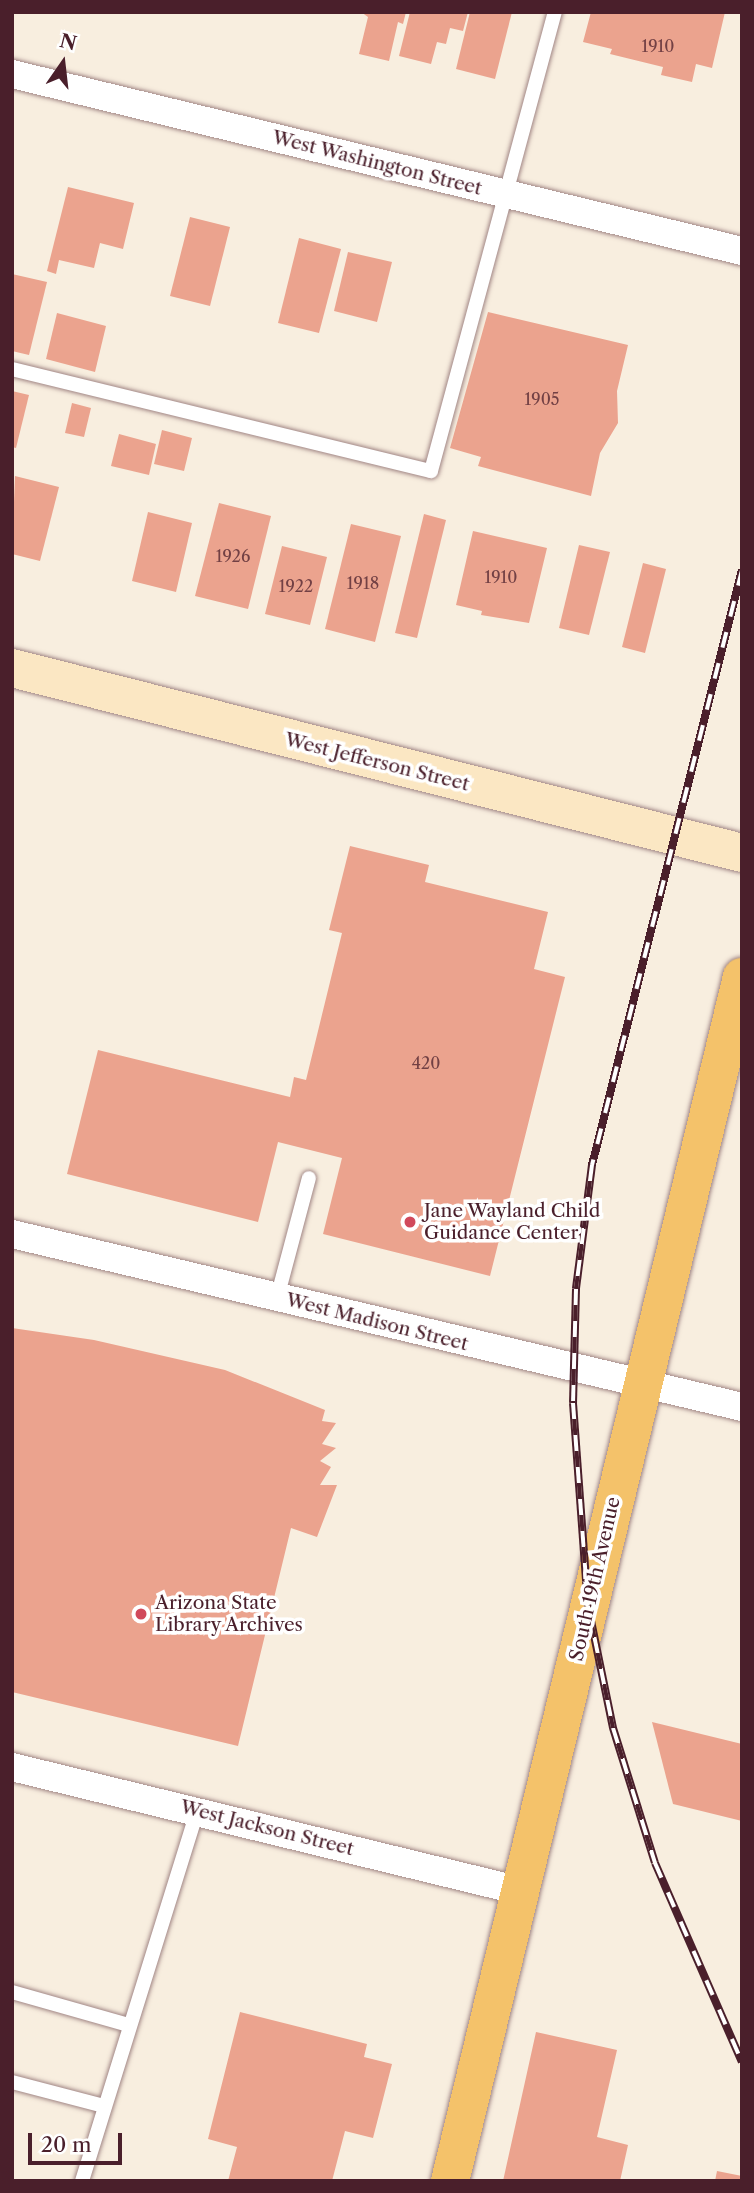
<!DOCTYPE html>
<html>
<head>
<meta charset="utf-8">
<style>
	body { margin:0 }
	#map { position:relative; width:754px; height:2193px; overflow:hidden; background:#f8eedf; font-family:"Libre Caslon Text",serif }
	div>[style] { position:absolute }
	.building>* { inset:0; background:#eba38e }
	.roads { filter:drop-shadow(0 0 2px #a18685) drop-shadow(0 0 2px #a18685) }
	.lane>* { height:14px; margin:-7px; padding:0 7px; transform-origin:7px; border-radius:7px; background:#fff }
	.street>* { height:28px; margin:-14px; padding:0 14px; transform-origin:14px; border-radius:14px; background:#fff }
	.secondary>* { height:38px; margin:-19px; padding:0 19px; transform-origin:19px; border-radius:19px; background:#fbe7c3 }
	.primary>* { height:38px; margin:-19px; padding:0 19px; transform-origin:19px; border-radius:19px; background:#f4c26a }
	.rail>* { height:8px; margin-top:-4px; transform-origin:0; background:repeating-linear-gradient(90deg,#fff 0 16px,#4a1f2b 0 32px); box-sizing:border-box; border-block:2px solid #4a1f2b }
	.dots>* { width:19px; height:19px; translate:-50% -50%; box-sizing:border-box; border:4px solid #fff; border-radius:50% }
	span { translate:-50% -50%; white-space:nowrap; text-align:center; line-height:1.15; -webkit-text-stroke:7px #fff; paint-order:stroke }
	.number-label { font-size:16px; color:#724044 }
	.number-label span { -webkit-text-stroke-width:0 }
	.street-label { font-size:19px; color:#4a1f2b }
	.poi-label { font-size:19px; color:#4a1f2b }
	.left { translate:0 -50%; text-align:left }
	.frame { position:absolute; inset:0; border:14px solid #4a1f2b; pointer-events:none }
	.north { position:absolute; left:28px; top:28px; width:70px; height:70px; -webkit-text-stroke:5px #fff; paint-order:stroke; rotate:14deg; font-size:19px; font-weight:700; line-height:28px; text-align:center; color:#4a1f2b }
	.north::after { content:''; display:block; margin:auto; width:24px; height:32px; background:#4a1f2b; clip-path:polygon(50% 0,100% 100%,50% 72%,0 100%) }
	.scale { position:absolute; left:28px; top:2133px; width:94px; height:32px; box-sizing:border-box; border:4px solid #4a1f2b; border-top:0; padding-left:9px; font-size:21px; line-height:24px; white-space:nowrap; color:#4a1f2b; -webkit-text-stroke:5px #fff; paint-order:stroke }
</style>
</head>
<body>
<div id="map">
	<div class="building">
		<div style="clip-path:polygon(361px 12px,406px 12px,403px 24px,398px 22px,389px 61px,359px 54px,368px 17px)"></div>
		<div style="clip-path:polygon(410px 12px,468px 12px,463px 31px,450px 28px,446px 44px,437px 42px,431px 64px,399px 56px)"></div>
		<div style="clip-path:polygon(470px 12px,512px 12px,495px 79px,456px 69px)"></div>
		<div style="clip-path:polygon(591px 12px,725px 12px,712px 68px,696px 64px,692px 82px,661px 75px,663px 67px,610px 54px,612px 49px,583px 42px)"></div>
		<div style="clip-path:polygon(68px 187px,134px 203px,123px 249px,100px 243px,94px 268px,59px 260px,56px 274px,47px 271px)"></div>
		<div style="clip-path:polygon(190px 217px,230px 227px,210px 306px,170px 296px)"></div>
		<div style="clip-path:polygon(299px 238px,341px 249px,319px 333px,278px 323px)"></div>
		<div style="clip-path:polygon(348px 252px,392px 262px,377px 322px,334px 311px)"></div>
		<div style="clip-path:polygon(12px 274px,47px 282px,29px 355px,12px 351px)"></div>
		<div style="clip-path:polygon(488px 312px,628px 345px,617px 391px,618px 423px,600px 453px,591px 496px,478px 466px,481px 457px,450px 448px)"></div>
		<div style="clip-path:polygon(57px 313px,106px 326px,95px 372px,46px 359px)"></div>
		<div style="clip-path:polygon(12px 391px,29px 395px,16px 448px,12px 447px)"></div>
		<div style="clip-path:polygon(72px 403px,91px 408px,84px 437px,65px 433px)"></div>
		<div style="clip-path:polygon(162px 430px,192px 438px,184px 471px,154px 464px)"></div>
		<div style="clip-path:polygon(119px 434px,156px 444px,149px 475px,111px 466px)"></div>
		<div style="clip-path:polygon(15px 476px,59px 487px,40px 561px,12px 554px)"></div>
		<div style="clip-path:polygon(219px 503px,271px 516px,248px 609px,195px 596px)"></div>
		<div style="clip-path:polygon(148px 512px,192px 523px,176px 592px,132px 581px)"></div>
		<div style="clip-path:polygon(424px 514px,446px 520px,417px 638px,395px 633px)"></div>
		<div style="clip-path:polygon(351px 524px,401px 536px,375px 642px,325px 629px)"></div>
		<div style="clip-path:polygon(473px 531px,547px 548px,529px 623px,481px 615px,482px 611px,456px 605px)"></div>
		<div style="clip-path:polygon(579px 545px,610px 552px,589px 635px,559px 628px)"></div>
		<div style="clip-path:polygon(282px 546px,327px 557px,310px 625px,265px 614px)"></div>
		<div style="clip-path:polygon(643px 563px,666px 569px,645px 653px,622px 647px)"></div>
		<div style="clip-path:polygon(350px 846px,429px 865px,425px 882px,548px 912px,534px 969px,565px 977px,490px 1276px,323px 1234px,342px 1158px,278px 1142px,258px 1222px,67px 1174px,98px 1050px,290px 1097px,294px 1077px,306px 1080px,342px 933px,329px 930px)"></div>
		<div style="clip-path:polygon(12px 1328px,94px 1340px,225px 1370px,325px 1410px,322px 1421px,336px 1423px,322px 1444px,336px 1448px,320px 1461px,331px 1467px,320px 1485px,337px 1485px,317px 1537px,291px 1528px,238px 1746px,12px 1692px)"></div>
		<div style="clip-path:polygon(652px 1722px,742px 1744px,742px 1821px,673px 1804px)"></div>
		<div style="clip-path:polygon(240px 2012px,367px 2044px,364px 2057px,392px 2064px,373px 2138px,345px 2131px,332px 2181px,228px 2181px,237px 2147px,208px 2139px)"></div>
		<div style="clip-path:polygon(536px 2032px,617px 2050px,597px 2137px,628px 2145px,620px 2181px,503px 2181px)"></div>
		<div style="clip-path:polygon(717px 2171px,742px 2176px,742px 2181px,715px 2181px)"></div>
	</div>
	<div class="roads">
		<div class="lane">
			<div style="left:12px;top:369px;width:431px;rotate:13.7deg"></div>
			<div style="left:431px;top:471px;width:475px;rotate:-74.9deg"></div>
			<div style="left:277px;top:1298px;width:124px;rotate:-75.1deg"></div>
			<div style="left:12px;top:1992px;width:122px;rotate:15.8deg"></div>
			<div style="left:12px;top:2082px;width:95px;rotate:14.6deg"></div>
			<div style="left:82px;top:2181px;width:387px;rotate:-72.7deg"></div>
		</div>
		<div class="street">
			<div style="left:12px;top:74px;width:751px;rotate:13.63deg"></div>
			<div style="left:12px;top:1234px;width:750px;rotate:13.33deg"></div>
			<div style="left:12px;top:1767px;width:524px;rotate:13.69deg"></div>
		</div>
		<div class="secondary">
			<div style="left:12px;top:668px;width:753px;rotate:14.22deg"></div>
		</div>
		<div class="primary">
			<div style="left:450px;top:2181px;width:1239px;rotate:-76.37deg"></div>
		</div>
	</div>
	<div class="rail">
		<div style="left:742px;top:570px;width:614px;rotate:104.15deg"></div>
		<div style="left:592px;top:1165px;width:125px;rotate:97.4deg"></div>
		<div style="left:576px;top:1289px;width:114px;rotate:91.5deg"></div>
		<div style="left:573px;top:1403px;width:204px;rotate:85.8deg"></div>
		<div style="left:588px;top:1606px;width:125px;rotate:78.4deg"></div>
		<div style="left:613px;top:1728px;width:141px;rotate:72.7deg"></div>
		<div style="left:655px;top:1863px;width:217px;rotate:66.4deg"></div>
	</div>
	<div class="dots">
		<div style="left:410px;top:1222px;background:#d1495b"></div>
		<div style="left:141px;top:1614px;background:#d1495b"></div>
	</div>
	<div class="number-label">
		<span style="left:658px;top:46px">1910</span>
		<span style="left:542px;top:399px">1905</span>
		<span style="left:233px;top:556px">1926</span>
		<span style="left:501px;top:577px">1910</span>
		<span style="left:363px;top:583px">1918</span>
		<span style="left:296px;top:586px">1922</span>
		<span style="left:426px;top:1063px">420</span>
	</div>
	<div class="street-label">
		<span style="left:377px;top:163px;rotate:14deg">West Washington Street</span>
		<span style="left:377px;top:762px;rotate:14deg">West Jefferson Street</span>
		<span style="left:377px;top:1322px;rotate:14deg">West Madison Street</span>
		<span style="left:595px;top:1579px;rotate:-77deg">South 19th Avenue</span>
		<span style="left:267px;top:1828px;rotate:14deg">West Jackson Street</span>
	</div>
	<div class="poi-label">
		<span class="left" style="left:424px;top:1222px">Jane Wayland Child<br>Guidance Center</span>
		<span class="left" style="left:155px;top:1614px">Arizona State<br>Library Archives</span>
	</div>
	<div class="frame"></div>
	<div class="north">N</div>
	<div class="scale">20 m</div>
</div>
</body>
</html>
